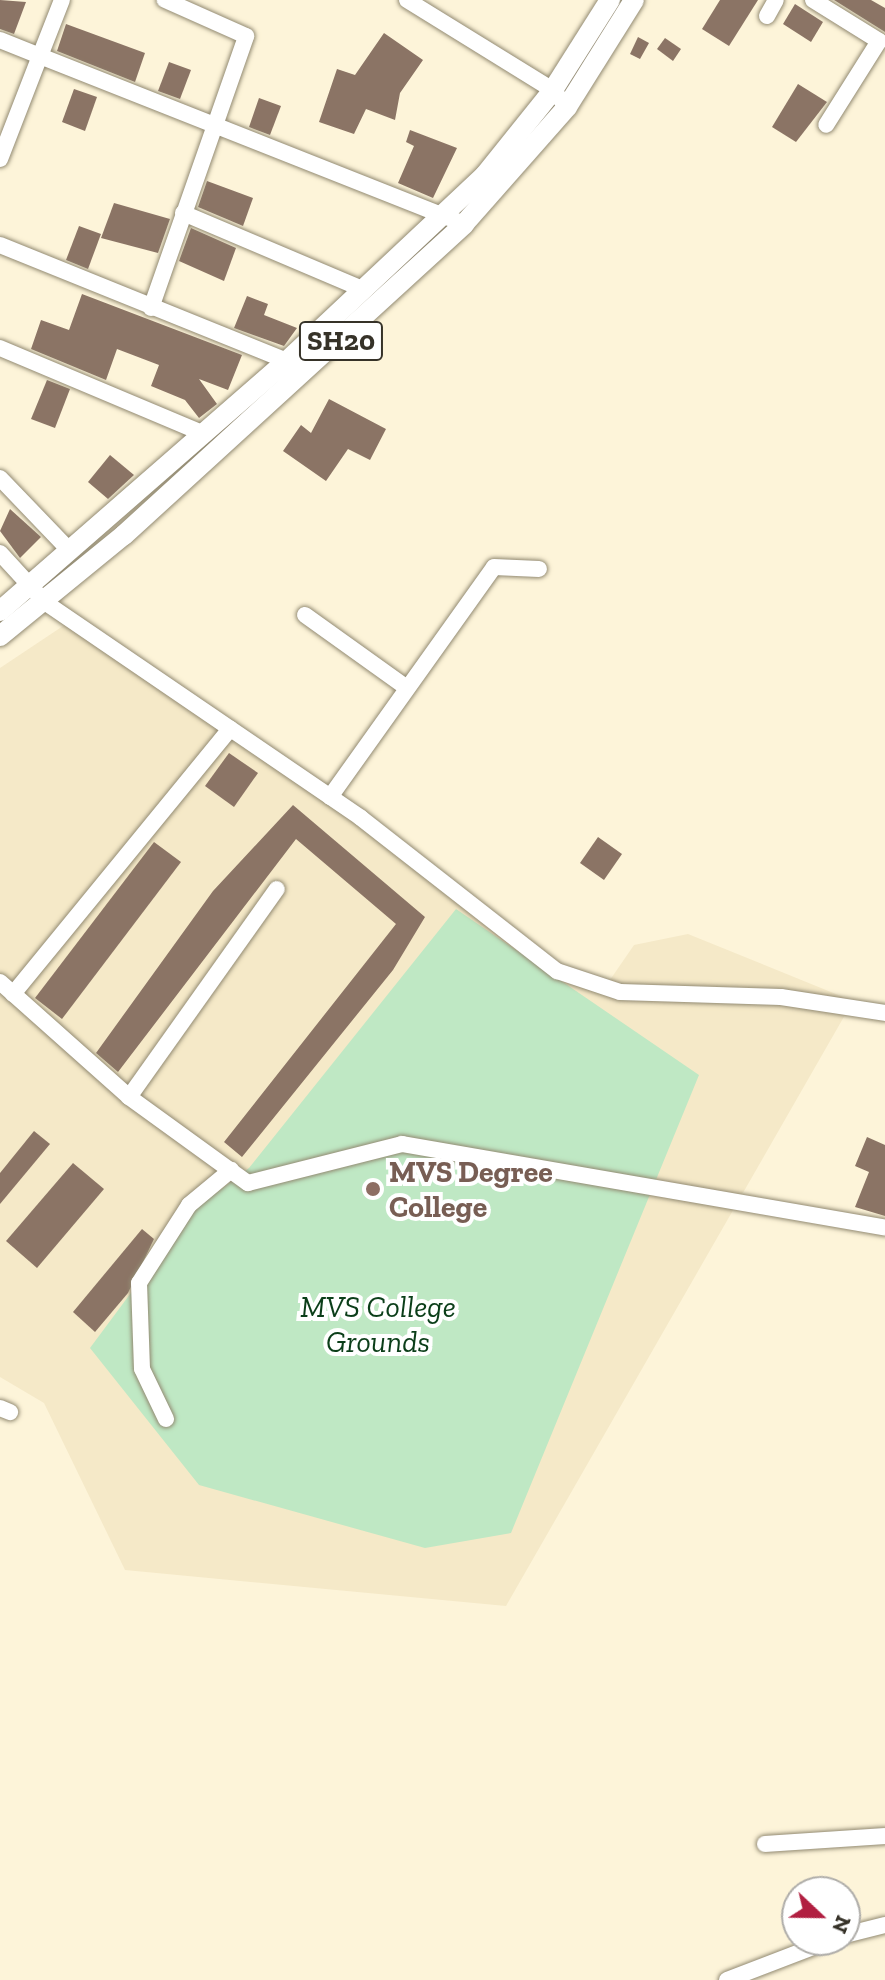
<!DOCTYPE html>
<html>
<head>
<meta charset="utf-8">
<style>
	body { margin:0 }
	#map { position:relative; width:885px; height:1980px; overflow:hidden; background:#fdf4d9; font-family:"Zilla Slab",serif }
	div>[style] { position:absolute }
	.built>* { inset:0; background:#f5e9c8 }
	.green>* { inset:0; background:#bfe8c4 }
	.building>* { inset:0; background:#8b7465 }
	.roads { filter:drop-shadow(0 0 2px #928a72) drop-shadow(0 0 2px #928a72) }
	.minor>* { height:16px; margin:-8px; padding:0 8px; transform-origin:8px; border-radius:8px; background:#fff }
	.major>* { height:20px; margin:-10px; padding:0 10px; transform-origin:10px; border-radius:10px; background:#fff }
	.dots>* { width:22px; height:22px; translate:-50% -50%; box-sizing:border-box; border:4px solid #fff; border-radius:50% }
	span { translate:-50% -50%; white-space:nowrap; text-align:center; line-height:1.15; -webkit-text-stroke:8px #fff; paint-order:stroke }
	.shield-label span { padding:2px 6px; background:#fff; border:2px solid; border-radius:6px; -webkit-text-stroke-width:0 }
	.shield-label { font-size:28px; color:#363228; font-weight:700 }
	.education-label { font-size:30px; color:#785e54; font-weight:700 }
	.left { translate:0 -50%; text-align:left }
	.park-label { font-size:30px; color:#0b3e19; font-style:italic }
	.north { position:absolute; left:781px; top:1876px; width:80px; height:80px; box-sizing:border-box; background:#fff; border:2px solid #afada9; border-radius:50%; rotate:112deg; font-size:22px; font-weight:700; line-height:32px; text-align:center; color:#363228 }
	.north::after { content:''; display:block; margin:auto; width:28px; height:36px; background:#b11f41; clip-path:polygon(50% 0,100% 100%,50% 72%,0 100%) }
</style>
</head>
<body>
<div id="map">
	<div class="built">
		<div style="clip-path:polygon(72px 620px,601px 993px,634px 945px,688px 934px,853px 1001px,506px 1606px,125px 1570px,44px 1403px,0 1377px,0 668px)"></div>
	</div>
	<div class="green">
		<div style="clip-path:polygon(456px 909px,699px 1075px,511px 1533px,425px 1548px,199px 1485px,90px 1348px,191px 1212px,249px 1168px)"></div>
	</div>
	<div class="building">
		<div style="clip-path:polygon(0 0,26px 2px,14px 34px,0 29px)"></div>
		<div style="clip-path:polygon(720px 0,758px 0,729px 46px,702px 29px)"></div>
		<div style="clip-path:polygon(834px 0,871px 0,885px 8px,885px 32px)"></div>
		<div style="clip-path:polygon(795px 4px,823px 22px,811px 42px,783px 24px)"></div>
		<div style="clip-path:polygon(66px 24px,145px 53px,135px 82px,57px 51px)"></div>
		<div style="clip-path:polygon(384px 33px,423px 60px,400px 93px,395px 120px,366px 109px,354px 134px,319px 122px,337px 69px,355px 75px)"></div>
		<div style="clip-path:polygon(638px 37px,649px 43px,640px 59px,630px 54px)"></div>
		<div style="clip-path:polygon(665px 38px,681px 49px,673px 61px,657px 49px)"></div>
		<div style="clip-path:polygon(169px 62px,191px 70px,180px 99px,158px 91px)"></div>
		<div style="clip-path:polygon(798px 84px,827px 102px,796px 142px,772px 127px)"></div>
		<div style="clip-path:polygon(74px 89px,97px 97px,85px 131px,62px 122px)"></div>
		<div style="clip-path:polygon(259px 98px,281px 106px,270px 135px,249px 127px)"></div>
		<div style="clip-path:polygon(410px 130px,457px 148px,433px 198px,398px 183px,414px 146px,406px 142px)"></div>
		<div style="clip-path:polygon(207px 181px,253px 198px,243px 226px,198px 207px)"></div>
		<div style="clip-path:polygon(114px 203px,170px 219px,158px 253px,101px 238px)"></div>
		<div style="clip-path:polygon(79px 226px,101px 234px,88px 269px,66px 260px)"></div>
		<div style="clip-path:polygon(191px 228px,236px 248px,224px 281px,179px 261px)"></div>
		<div style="clip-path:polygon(82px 294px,242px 355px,228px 390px,199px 379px,217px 404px,199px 418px,185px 400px,151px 386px,159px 365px,117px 349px,106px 380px,31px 349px,41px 320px,69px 330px)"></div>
		<div style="clip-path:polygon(247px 296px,268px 304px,264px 315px,297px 328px,284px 346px,234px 328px)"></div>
		<div style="clip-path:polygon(47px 380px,70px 389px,55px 428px,31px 419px)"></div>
		<div style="clip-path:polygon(329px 399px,386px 429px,370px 460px,348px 449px,326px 481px,283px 451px,301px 425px,311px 433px)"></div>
		<div style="clip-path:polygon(110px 455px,134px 475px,108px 499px,88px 482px)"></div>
		<div style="clip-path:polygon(10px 509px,41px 537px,20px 558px,0 531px)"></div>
		<div style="clip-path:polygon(229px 753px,258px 773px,234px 807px,205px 786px)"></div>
		<div style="clip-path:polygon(293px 805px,425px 917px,393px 970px,242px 1157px,224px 1142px,396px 924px,296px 839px,118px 1072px,96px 1053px,213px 891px)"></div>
		<div style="clip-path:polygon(598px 837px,622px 854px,604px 880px,580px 863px)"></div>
		<div style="clip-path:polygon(154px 842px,181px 862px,62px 1019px,35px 998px)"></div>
		<div style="clip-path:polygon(34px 1131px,50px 1144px,0 1204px,0 1173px)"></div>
		<div style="clip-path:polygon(867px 1137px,885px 1145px,885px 1216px,855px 1207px,869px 1172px,855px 1166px)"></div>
		<div style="clip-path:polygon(73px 1163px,104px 1189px,37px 1268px,6px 1241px)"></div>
		<div style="clip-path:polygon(142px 1229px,154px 1239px,128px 1293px,95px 1332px,73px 1312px)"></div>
	</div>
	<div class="roads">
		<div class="minor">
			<div style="left:407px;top:0;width:172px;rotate:31.7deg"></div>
			<div style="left:553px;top:90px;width:22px;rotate:51deg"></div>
			<div style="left:813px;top:0;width:78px;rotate:31.8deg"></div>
			<div style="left:879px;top:41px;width:99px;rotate:122.2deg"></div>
			<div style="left:767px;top:16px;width:18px;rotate:-61deg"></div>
			<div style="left:0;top:40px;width:43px;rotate:21.8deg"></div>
			<div style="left:40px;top:56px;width:60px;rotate:-68.6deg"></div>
			<div style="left:0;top:159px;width:110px;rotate:-68.8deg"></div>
			<div style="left:40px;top:56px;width:456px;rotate:21.6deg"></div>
			<div style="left:183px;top:213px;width:197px;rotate:23deg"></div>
			<div style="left:0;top:245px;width:320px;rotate:22deg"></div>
			<div style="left:151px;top:308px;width:288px;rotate:-70.7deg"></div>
			<div style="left:246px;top:36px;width:89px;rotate:-156deg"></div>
			<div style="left:0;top:348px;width:222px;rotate:22.8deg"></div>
			<div style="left:0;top:478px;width:101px;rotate:46.2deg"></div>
			<div style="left:0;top:553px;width:68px;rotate:47.4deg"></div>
			<div style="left:46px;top:603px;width:381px;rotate:34.3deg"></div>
			<div style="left:361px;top:818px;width:249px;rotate:38deg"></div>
			<div style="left:557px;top:971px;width:66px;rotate:18.4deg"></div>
			<div style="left:620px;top:992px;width:161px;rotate:1.8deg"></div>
			<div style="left:781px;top:997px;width:105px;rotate:8.7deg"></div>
			<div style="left:305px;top:615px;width:125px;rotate:35.6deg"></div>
			<div style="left:330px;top:797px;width:282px;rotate:-54.5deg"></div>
			<div style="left:494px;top:567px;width:45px;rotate:2.5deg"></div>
			<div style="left:0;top:982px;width:173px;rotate:41.7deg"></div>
			<div style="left:129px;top:1097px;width:147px;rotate:35.9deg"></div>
			<div style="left:248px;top:1183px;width:159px;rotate:-14.2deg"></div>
			<div style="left:402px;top:1144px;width:490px;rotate:9.8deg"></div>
			<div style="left:13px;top:994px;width:343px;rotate:-50.7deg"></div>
			<div style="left:129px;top:1097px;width:255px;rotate:-54.6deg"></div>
			<div style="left:0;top:1408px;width:11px;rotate:22deg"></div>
			<div style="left:166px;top:1419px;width:55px;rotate:-115.6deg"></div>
			<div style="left:142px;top:1369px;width:86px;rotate:-92deg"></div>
			<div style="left:139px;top:1283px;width:93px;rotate:-57.3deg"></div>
			<div style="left:189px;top:1205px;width:55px;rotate:-39.8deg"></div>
			<div style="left:765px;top:1844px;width:120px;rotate:-3.8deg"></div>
			<div style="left:845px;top:1935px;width:41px;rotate:-14deg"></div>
			<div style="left:727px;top:1980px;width:111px;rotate:-21deg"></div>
		</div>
		<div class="major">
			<div style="left:0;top:611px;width:381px;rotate:-41.1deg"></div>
			<div style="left:287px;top:361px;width:272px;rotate:-43.2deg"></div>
			<div style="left:485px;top:175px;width:109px;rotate:-51.3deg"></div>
			<div style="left:553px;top:90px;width:107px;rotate:-57.7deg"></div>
			<div style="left:0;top:636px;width:160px;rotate:-39.2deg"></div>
			<div style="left:124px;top:535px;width:461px;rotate:-42.4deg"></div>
			<div style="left:464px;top:224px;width:156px;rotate:-48.6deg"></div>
			<div style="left:567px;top:107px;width:126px;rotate:-57.9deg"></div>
		</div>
	</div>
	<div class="dots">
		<div style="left:373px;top:1189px;background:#8d6e63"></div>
	</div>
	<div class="shield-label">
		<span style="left:341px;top:341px">SH20</span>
	</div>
	<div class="education-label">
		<span class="left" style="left:389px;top:1189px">MVS Degree<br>College</span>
	</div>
	<div class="park-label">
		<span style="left:378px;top:1324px">MVS College<br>Grounds</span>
	</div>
	<div class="north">N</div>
</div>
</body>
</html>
